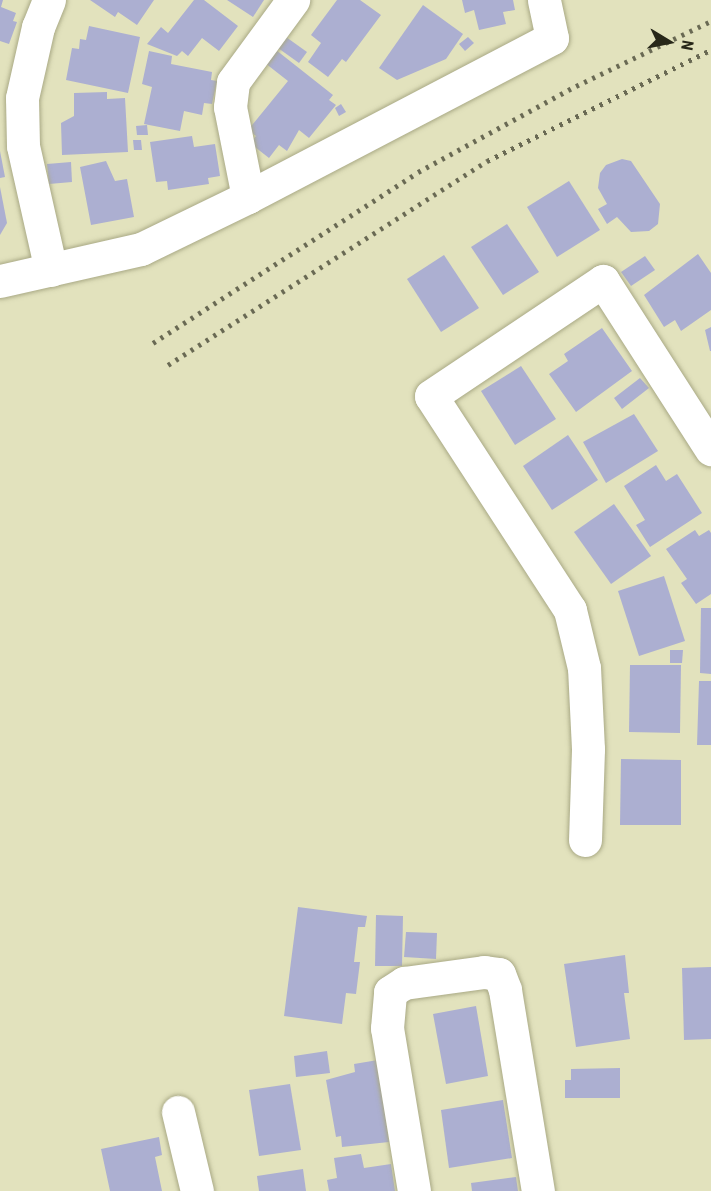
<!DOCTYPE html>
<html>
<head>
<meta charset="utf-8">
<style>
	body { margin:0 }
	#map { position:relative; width:711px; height:1191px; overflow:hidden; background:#e2e2bd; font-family:"Roboto Condensed",sans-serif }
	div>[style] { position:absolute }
	.building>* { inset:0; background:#acafd1 }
	.roads { filter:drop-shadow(0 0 2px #a9a985) drop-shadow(0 0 2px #a9a985) }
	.minor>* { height:33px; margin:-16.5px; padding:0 16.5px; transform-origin:16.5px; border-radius:16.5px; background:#fff }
	.rail>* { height:4.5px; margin-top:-2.25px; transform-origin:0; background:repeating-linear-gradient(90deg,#696953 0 3px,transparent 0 9px) }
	span { translate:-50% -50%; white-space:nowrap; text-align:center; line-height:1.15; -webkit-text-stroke:6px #e2e2bd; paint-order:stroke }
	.north { position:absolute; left:639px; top:12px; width:60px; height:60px; -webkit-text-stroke:4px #e2e2bd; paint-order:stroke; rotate:100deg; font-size:16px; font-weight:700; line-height:24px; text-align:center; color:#272719 }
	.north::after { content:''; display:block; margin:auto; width:21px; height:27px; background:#272719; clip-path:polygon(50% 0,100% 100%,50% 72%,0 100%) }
</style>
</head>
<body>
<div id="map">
	<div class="building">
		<div style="clip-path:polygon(0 0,3px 0,1px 7px,16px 13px,13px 21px,17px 22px,9px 44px,0 41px)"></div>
		<div style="clip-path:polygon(90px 0,154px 0,137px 25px,118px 12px,115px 17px)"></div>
		<div style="clip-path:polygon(194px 0,204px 0,238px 26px,219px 51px,202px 38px,188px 56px,182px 51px,177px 56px,147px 44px,161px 27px,168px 33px)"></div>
		<div style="clip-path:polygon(227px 0,264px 0,253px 17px)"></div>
		<div style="clip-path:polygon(337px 0,360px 0,381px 15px,346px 62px,342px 59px,328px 77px,308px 62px,321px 43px,311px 35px)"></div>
		<div style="clip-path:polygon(462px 0,513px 0,515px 10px,503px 12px,506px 24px,479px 30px,474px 10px,465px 13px)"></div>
		<div style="clip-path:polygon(423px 5px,463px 34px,446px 59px,397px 80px,379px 68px)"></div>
		<div style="clip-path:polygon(89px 26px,140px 37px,128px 93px,66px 80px,72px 48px,79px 49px,80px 39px,86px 40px)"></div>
		<div style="clip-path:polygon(286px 37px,307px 52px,299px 63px,278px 48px)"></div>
		<div style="clip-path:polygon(468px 37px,474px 43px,465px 51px,459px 44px)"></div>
		<div style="clip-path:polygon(276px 50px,333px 95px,329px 100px,336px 105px,309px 138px,299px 130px,287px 151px,279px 145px,269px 158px,250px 143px,256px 136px,248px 130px,288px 81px,265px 63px)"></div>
		<div style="clip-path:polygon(149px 51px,172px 56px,171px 64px,212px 72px,211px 80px,217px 81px,212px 104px,204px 103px,202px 115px,184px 111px,180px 131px,144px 124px,152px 87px,142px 84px)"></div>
		<div style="clip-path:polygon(107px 92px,107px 99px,125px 98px,128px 152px,62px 155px,61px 123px,74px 116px,74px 93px)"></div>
		<div style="clip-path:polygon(341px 104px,346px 112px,339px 116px,335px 108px)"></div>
		<div style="clip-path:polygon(147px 125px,148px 135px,137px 135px,136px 126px)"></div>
		<div style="clip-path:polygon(192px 136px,194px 147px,215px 144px,220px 176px,208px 178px,209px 184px,168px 190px,167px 181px,156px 182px,150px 142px)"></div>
		<div style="clip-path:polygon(133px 140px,141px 140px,142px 150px,134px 150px)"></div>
		<div style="clip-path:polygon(0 151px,5px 177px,0 178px)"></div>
		<div style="clip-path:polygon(622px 159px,631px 161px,660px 204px,658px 224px,649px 231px,631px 232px,617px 217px,607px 224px,598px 209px,607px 204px,598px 188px,600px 173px,606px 165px)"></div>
		<div style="clip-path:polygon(106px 161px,115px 181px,127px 179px,134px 217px,91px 225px,80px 167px)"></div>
		<div style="clip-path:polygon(71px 162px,72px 182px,49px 184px,47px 164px)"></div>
		<div style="clip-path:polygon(569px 181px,600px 230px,557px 257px,527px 207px)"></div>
		<div style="clip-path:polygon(0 187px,7px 223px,0 235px)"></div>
		<div style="clip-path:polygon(507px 224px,539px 272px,503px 295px,471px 247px)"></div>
		<div style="clip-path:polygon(698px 254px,711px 273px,711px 310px,681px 331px,675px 320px,664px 327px,644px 295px)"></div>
		<div style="clip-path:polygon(444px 255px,479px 308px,441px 332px,407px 279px)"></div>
		<div style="clip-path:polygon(645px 256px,655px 270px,631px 286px,621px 272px)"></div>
		<div style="clip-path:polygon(711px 327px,711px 351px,710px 351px,705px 330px)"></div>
		<div style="clip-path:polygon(602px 328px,632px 371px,576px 412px,549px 374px,568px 361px,564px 354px)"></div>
		<div style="clip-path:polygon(521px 366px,556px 419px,515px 445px,481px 391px)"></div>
		<div style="clip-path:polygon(640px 378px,649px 388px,622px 409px,614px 398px)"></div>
		<div style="clip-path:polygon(634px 414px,658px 451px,606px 483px,583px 442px)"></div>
		<div style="clip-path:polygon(568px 435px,598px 480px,552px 510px,523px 466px)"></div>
		<div style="clip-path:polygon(656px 465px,666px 481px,677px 474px,702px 513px,650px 547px,636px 525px,645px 520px,624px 486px)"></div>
		<div style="clip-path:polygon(614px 504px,651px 556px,611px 584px,574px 532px)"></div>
		<div style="clip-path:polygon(695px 530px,699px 536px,709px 530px,711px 533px,711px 594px,696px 604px,681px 583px,687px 579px,666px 549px)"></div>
		<div style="clip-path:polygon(664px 576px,685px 641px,639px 656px,618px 591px)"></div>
		<div style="clip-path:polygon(701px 608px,711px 608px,711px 674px,700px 673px)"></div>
		<div style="clip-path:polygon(670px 650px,683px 650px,682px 663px,670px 663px)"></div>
		<div style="clip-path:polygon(630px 665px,681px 665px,680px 733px,629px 732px)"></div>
		<div style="clip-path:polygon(699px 681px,711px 681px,711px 745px,697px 745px)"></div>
		<div style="clip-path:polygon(621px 759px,681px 760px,681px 825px,620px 825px)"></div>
		<div style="clip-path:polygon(298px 907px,367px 916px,365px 927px,358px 927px,354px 962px,360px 962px,356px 994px,346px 993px,342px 1024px,284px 1016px)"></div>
		<div style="clip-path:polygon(376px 915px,403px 916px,402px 966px,375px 966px)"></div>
		<div style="clip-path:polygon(406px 932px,437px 933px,436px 959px,404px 957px)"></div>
		<div style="clip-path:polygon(625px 955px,629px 993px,624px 993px,630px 1039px,576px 1047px,564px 964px)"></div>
		<div style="clip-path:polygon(711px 967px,711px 1039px,684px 1040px,682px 968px)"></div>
		<div style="clip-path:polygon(476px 1006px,488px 1076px,446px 1084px,433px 1014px)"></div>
		<div style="clip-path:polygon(327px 1051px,330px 1073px,296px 1077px,294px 1056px)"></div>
		<div style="clip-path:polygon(378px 1060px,389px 1142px,342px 1147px,341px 1136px,336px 1137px,326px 1080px,355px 1072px,354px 1064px)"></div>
		<div style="clip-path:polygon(620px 1068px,620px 1098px,565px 1098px,565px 1080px,571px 1080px,571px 1069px)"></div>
		<div style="clip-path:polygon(290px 1084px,301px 1150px,259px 1156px,249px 1090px)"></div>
		<div style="clip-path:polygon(503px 1100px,512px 1158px,449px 1168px,441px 1110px)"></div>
		<div style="clip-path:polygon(159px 1137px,162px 1155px,155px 1157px,162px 1191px,110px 1191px,101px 1149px)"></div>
		<div style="clip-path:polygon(361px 1154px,364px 1168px,391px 1164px,395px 1191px,329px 1191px,327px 1180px,337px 1178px,334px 1158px)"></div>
		<div style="clip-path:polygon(303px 1169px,306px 1191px,259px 1191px,257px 1176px)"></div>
		<div style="clip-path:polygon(516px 1177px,518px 1191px,472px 1191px,471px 1183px)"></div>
	</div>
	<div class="roads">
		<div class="minor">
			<div style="left:49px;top:0;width:29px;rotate:112deg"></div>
			<div style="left:38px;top:27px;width:73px;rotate:102.7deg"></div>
			<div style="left:22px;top:98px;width:48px;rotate:88.8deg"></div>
			<div style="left:23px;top:146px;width:127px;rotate:77.3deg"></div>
			<div style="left:248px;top:197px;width:92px;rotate:-101.3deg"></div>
			<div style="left:230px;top:107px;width:25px;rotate:-83deg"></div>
			<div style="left:233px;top:82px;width:102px;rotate:-53.8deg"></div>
			<div style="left:0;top:281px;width:145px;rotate:-12.8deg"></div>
			<div style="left:141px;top:249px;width:119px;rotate:-25.9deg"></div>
			<div style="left:248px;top:197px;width:343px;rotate:-27.6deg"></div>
			<div style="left:552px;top:38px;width:39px;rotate:-102deg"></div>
			<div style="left:585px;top:840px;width:91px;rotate:-88.1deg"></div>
			<div style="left:588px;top:749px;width:81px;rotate:-92.8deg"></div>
			<div style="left:584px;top:668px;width:60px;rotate:-103.6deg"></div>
			<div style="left:570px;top:610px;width:255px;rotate:-123deg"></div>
			<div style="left:431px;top:396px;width:207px;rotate:-33.8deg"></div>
			<div style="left:603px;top:281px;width:200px;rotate:57.3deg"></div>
			<div style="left:178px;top:1112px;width:81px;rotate:76.5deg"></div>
			<div style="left:414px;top:1191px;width:165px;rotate:-99.4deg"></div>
			<div style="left:387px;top:1028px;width:36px;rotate:-85deg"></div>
			<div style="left:390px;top:992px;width:17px;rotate:-33deg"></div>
			<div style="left:404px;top:983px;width:81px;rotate:-7.8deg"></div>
			<div style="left:484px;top:972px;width:15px;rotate:8deg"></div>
			<div style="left:499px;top:974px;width:17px;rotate:69deg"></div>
			<div style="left:505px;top:990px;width:204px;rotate:80.7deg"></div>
		</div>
	</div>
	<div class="rail">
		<div style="left:153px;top:343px;width:315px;rotate:-32.8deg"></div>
		<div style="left:418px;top:172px;width:180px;rotate:-28.6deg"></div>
		<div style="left:576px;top:86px;width:150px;rotate:-25.7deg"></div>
		<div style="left:168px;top:365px;width:379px;rotate:-32.6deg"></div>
		<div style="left:487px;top:161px;width:250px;rotate:-26.4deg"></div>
	</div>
	<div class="north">N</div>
</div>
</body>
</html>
